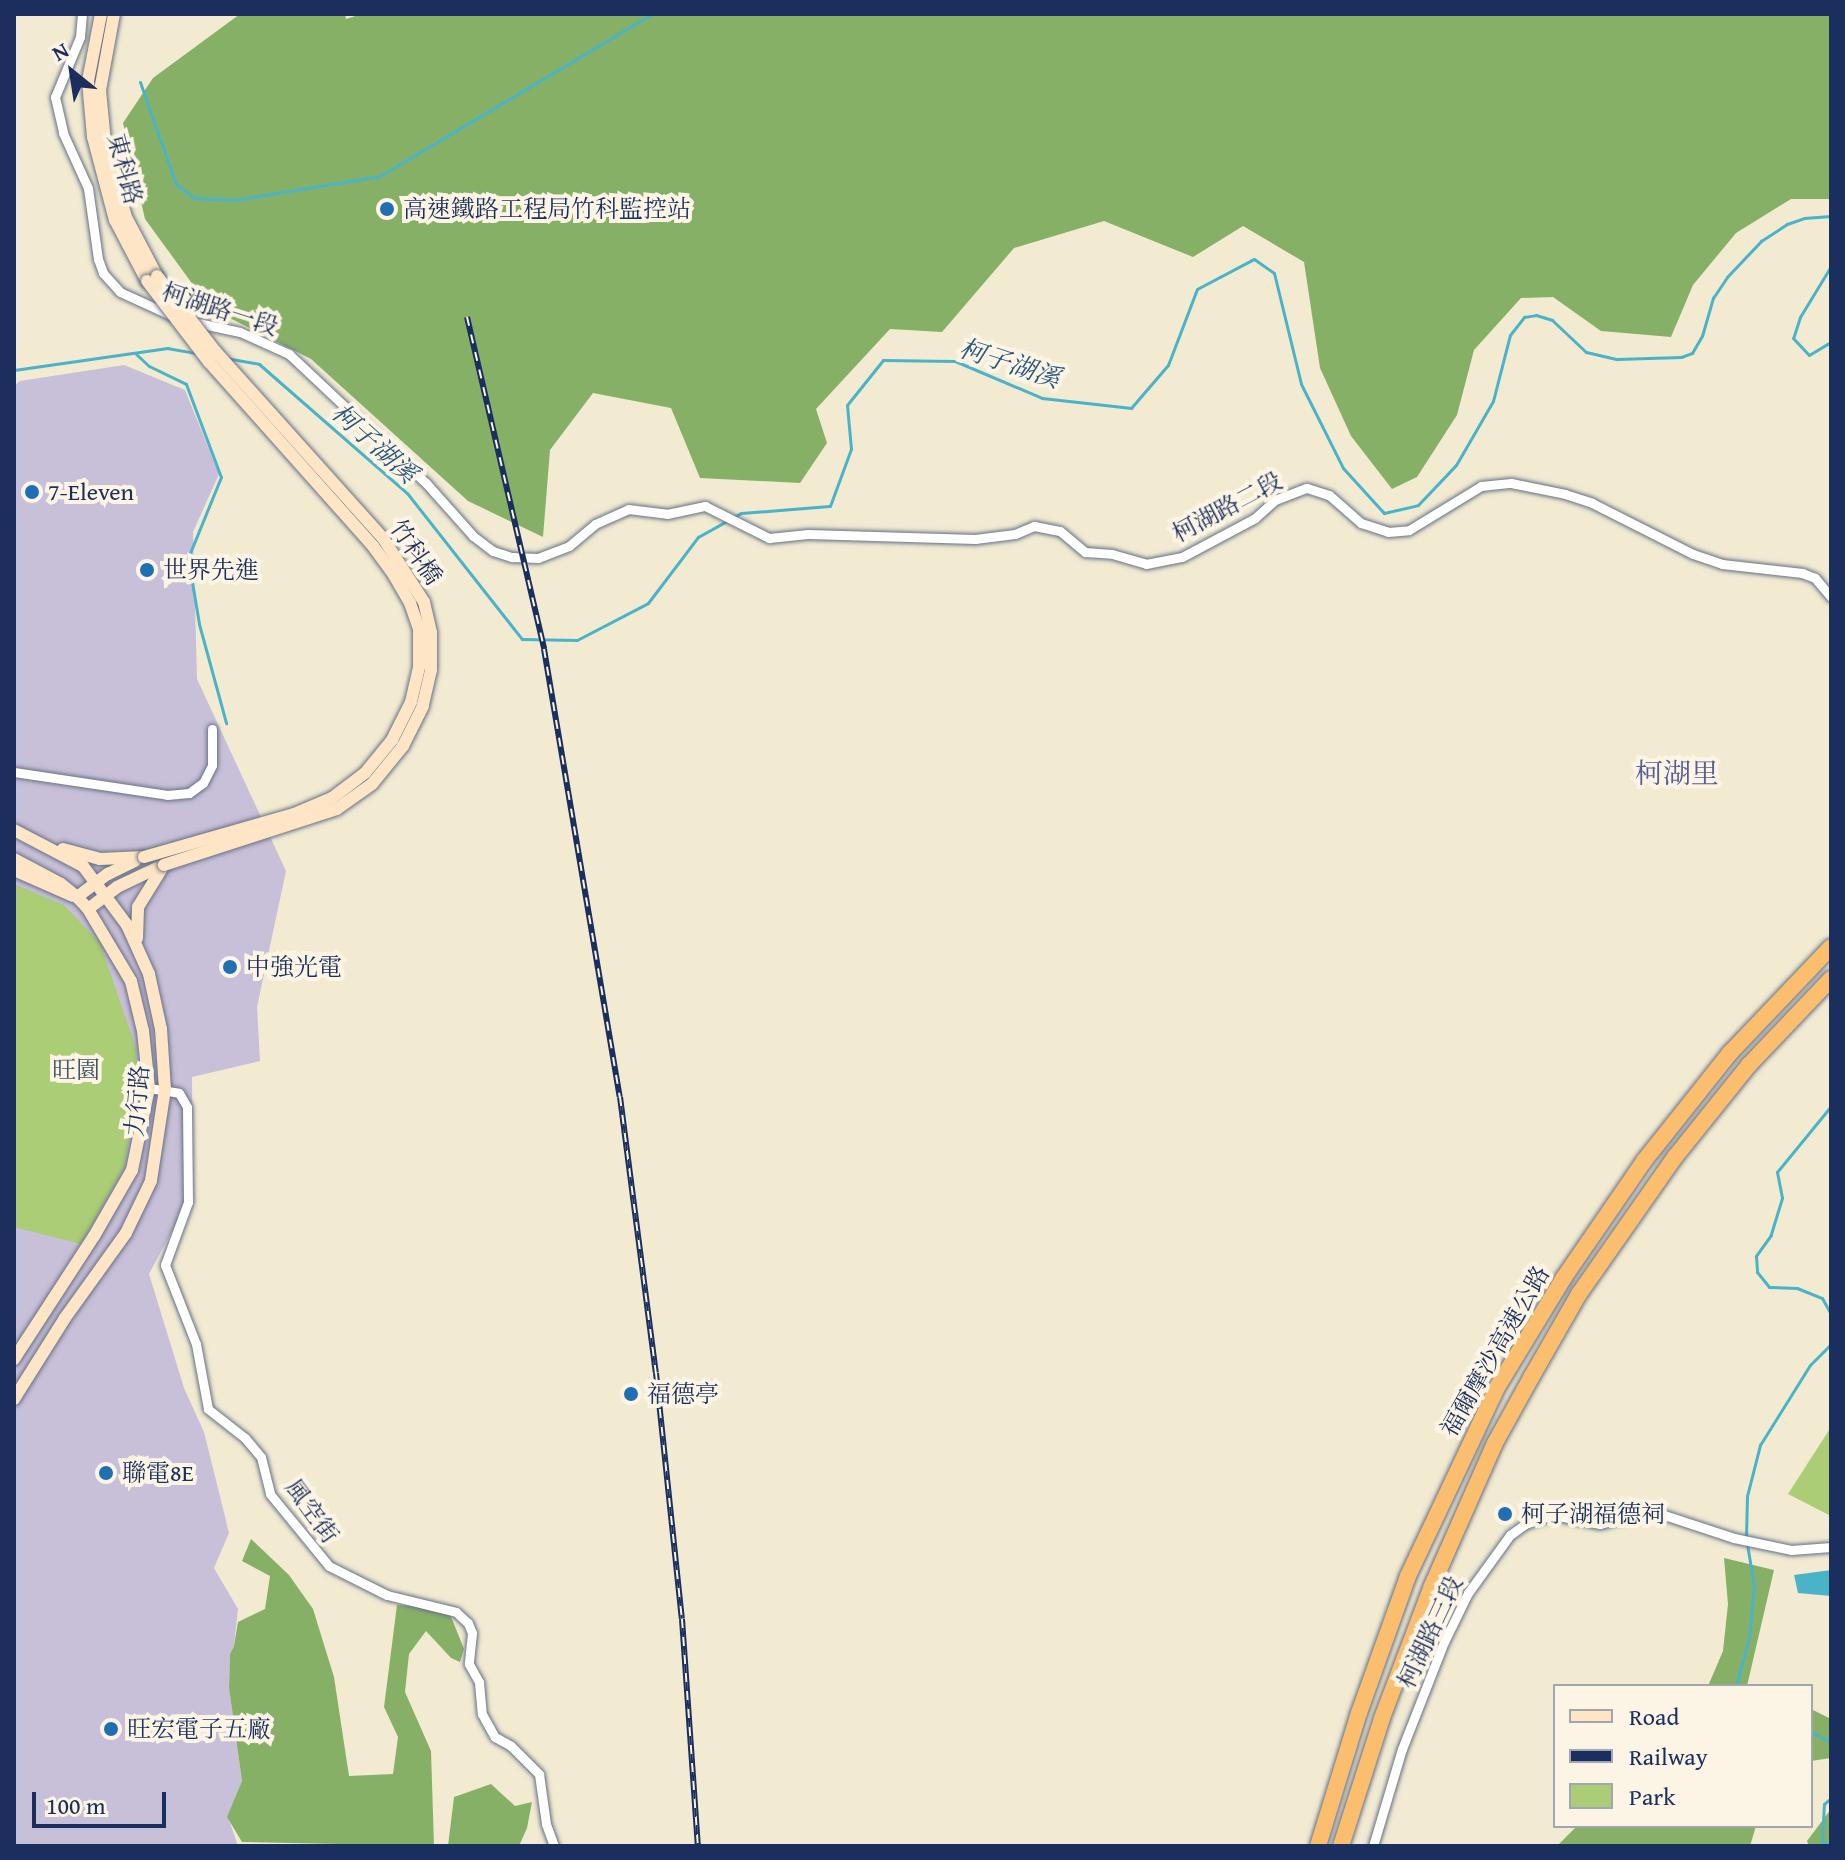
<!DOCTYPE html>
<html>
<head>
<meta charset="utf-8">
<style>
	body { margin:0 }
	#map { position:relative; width:1845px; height:1860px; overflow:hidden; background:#f2ebd2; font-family:"Gentium Book Plus","Noto Serif TC",serif }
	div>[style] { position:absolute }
	.industrial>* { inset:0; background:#c8bfd8 }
	.green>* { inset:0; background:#aacd76 }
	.forest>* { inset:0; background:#87b067 }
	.water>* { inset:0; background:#4ab3c8 }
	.stream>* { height:3px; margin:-1.5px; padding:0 1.5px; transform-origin:1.5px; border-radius:1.5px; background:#4ab3c8 }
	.roads { filter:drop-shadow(0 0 2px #667187) drop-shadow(0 0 2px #667187) }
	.street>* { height:9px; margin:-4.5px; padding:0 4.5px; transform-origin:4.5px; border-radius:4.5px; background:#fff }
	.secondary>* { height:12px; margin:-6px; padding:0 6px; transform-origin:6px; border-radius:6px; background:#fde5c5 }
	.highway>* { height:16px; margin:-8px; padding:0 8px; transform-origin:8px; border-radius:8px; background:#fbbe6e }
	.rail>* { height:6px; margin-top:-3px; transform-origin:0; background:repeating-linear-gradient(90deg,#fcf5e5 0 9px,#1b2f5e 0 18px); box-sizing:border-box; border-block:2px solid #1b2f5e }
	.bridges { filter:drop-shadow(0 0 2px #667187) drop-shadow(0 0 2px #667187) }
	.secondary-bridge>* { height:12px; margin:-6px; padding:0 6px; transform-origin:6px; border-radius:6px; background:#fde5c5 }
	.dots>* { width:22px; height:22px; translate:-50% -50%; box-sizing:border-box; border:4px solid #fcf5e5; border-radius:50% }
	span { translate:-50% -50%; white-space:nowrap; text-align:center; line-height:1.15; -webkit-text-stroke:8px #fcf5e5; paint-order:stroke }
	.street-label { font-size:24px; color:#1b2f5e }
	.poi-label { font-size:24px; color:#1b2f5e }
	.left { translate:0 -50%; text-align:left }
	.park-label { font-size:24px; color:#3f5664 }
	.water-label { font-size:26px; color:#29577e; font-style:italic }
	.quarter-label { font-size:28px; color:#585d92 }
	.frame { position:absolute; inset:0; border:16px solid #1b2f5e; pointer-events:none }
	.legend { position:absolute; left:1553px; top:1684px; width:260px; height:144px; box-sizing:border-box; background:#fcf5e5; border:2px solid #a2a6af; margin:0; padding:10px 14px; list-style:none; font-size:24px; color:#1b2f5e }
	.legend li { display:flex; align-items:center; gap:16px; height:40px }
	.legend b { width:40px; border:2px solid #a2a6af }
	.north { position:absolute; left:32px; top:32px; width:80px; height:80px; -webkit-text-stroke:6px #fcf5e5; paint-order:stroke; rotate:330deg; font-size:22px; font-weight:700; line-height:32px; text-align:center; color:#1b2f5e }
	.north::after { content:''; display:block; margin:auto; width:28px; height:36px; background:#1b2f5e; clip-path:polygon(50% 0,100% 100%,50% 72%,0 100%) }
	.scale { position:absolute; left:32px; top:1792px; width:134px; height:36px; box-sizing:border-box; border:4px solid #1b2f5e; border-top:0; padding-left:10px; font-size:24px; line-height:28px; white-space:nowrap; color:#1b2f5e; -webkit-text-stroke:6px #fcf5e5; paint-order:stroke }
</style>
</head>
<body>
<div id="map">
	<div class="industrial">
		<div style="clip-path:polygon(124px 365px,185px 390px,219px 474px,193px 532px,197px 679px,286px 871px,257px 1007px,260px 1061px,192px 1077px,193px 1192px,149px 1274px,184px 1388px,204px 1432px,229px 1533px,214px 1568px,238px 1609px,234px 1646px,230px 1654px,229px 1688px,242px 1781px,228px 1817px,238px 1846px,14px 1846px,14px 386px,20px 381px)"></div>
	</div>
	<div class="green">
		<div style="clip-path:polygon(14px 884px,64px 905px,100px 943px,136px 1048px,138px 1092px,124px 1168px,81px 1244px,14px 1227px)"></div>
		<div style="clip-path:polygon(1831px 1427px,1831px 1516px,1788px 1494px)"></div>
	</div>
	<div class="forest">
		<div style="clip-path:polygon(240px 14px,345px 14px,346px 19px,362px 14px,1831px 14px,1831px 199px,1791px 199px,1736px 233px,1693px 285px,1671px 337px,1601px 331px,1553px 297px,1521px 298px,1474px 350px,1457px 415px,1417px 477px,1392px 489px,1351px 436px,1320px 368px,1304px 262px,1243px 226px,1193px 257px,1104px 221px,1014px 248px,942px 332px,890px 329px,816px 409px,827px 443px,800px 483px,700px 478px,671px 408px,593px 393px,550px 450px,543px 537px,468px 501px,311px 359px,210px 308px,145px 219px,123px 123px,153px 78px)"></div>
		<div style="clip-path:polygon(251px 1539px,289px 1575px,313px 1609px,334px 1677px,349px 1776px,393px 1774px,398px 1737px,384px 1707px,397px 1605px,448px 1609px,464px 1649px,460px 1662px,451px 1658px,426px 1631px,409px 1654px,405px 1692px,431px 1751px,434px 1846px,242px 1842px,227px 1817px,242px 1781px,229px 1688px,230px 1654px,234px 1646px,238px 1622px,265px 1609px,270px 1576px,242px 1561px)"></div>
		<div style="clip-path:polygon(1724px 1558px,1774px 1570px,1747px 1686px,1708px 1686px,1723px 1651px,1728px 1604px)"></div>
		<div style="clip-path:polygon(1811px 1709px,1831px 1719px,1831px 1758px,1811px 1761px)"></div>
		<div style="clip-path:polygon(491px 1784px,515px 1806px,532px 1802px,527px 1828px,519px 1846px,448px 1846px,454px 1797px)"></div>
		<div style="clip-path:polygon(1831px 1809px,1831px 1846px,1809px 1846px,1807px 1841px)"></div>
		<div style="clip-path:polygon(1577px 1826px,1756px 1826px,1750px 1846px,1557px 1846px)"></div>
	</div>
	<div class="water">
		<div style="clip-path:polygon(1831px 1570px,1831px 1596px,1798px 1593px,1794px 1575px)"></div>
	</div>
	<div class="stream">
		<div style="left:140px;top:82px;width:108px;rotate:70.6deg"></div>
		<div style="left:176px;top:184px;width:23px;rotate:38deg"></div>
		<div style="left:194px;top:198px;width:40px;rotate:2.9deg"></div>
		<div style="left:234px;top:200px;width:148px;rotate:-9.3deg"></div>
		<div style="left:380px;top:176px;width:317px;rotate:-30.8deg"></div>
		<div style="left:1831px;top:266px;width:60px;rotate:121.3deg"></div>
		<div style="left:1800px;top:317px;width:22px;rotate:108deg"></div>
		<div style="left:1793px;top:338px;width:23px;rotate:47deg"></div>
		<div style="left:1809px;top:355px;width:26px;rotate:-31deg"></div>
		<div style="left:136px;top:354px;width:18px;rotate:43deg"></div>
		<div style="left:149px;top:366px;width:41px;rotate:25.9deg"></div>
		<div style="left:186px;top:384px;width:99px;rotate:69.4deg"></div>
		<div style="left:221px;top:477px;width:87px;rotate:112.2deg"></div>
		<div style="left:188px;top:558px;width:67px;rotate:80.5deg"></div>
		<div style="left:199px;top:624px;width:103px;rotate:74.7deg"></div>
		<div style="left:226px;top:358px;width:34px;rotate:10deg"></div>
		<div style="left:259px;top:364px;width:196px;rotate:41.1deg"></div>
		<div style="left:407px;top:493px;width:186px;rotate:51.8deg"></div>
		<div style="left:522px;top:639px;width:55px;rotate:1deg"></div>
		<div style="left:577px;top:640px;width:80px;rotate:-27.5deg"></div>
		<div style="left:648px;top:603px;width:83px;rotate:-52.9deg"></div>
		<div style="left:698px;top:537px;width:49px;rotate:-29.2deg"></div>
		<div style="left:741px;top:513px;width:89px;rotate:-4.5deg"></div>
		<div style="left:830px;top:506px;width:61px;rotate:-69.8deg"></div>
		<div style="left:851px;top:449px;width:44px;rotate:-95.2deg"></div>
		<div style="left:847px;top:405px;width:58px;rotate:-51.3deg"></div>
		<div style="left:883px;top:360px;width:72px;rotate:0.8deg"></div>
		<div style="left:955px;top:361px;width:95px;rotate:23deg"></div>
		<div style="left:1042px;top:398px;width:90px;rotate:6.4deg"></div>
		<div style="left:1131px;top:408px;width:57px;rotate:-49.3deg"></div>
		<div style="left:1168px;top:365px;width:81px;rotate:-69.1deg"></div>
		<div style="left:1197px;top:289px;width:64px;rotate:-27.8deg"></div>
		<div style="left:1254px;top:259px;width:24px;rotate:35deg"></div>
		<div style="left:1274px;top:273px;width:114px;rotate:76.3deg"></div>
		<div style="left:1301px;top:384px;width:94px;rotate:63.4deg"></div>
		<div style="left:1343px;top:468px;width:61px;rotate:47.7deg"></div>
		<div style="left:1384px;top:513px;width:35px;rotate:-13deg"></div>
		<div style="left:1418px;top:505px;width:55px;rotate:-46.5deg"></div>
		<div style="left:1456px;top:465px;width:74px;rotate:-60deg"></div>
		<div style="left:1493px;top:401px;width:68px;rotate:-75.6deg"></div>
		<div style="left:1510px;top:335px;width:23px;rotate:-52deg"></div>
		<div style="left:1524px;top:317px;width:12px;rotate:-9deg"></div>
		<div style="left:1536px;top:315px;width:17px;rotate:17deg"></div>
		<div style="left:1552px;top:320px;width:47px;rotate:43.3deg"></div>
		<div style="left:1586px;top:352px;width:32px;rotate:13deg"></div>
		<div style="left:1617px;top:359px;width:64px;rotate:-1.8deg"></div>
		<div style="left:1681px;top:357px;width:12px;rotate:-20deg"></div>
		<div style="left:1692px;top:353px;width:20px;rotate:-60deg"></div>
		<div style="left:1702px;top:336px;width:40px;rotate:-74deg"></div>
		<div style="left:1713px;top:298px;width:25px;rotate:-56deg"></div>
		<div style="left:1727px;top:277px;width:50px;rotate:-46.6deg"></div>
		<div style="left:1761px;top:241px;width:31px;rotate:-33deg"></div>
		<div style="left:1787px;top:224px;width:18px;rotate:-19deg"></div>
		<div style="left:1804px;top:218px;width:27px;rotate:-4deg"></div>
		<div style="left:14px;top:370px;width:155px;rotate:-8.2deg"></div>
		<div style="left:167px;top:348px;width:28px;rotate:10deg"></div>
		<div style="left:1831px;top:1106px;width:85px;rotate:129.3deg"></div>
		<div style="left:1777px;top:1172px;width:26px;rotate:79deg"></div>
		<div style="left:1782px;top:1198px;width:39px;rotate:107deg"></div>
		<div style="left:1771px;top:1235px;width:26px;rotate:126deg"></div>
		<div style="left:1756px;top:1256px;width:16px;rotate:86deg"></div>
		<div style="left:1757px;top:1272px;width:19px;rotate:51deg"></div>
		<div style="left:1769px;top:1287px;width:28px;rotate:2deg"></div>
		<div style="left:1797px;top:1288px;width:27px;rotate:22deg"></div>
		<div style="left:1822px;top:1298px;width:18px;rotate:61deg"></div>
		<div style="left:1746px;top:1537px;width:41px;rotate:-88.6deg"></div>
		<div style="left:1747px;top:1496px;width:53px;rotate:-75.7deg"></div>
		<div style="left:1760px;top:1445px;width:94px;rotate:-58deg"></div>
		<div style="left:1810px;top:1365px;width:30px;rotate:-45deg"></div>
		<div style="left:1736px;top:1686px;width:51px;rotate:-75.1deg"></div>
		<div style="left:1749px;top:1637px;width:51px;rotate:-84.4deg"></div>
		<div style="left:1754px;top:1586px;width:43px;rotate:-99.5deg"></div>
		<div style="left:1811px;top:1732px;width:22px;rotate:27deg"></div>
		<div style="left:1830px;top:1846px;width:9px;rotate:-148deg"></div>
		<div style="left:1822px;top:1841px;width:37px;rotate:-87deg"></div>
		<div style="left:1824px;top:1804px;width:9px;rotate:-41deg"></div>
	</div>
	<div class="roads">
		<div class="street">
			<div style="left:82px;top:14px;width:23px;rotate:95deg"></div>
			<div style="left:80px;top:37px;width:65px;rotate:112.6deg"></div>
			<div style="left:55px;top:97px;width:37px;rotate:77deg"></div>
			<div style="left:63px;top:133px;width:60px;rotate:65.6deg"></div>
			<div style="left:88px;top:188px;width:72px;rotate:82deg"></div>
			<div style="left:98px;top:259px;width:15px;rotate:70deg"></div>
			<div style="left:103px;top:273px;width:25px;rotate:48deg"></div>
			<div style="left:120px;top:292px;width:60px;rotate:24.4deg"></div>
			<div style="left:193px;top:322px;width:48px;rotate:12deg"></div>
			<div style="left:240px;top:332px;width:54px;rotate:24.2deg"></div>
			<div style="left:289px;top:354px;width:188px;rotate:43.3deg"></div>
			<div style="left:426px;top:483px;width:71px;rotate:48.4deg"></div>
			<div style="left:473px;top:536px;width:25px;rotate:37deg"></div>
			<div style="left:493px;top:551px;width:20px;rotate:18deg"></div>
			<div style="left:512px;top:557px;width:26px;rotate:2deg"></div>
			<div style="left:538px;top:558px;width:33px;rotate:-21deg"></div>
			<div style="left:569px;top:546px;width:34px;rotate:-40deg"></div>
			<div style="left:595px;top:524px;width:36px;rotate:-24deg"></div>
			<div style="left:628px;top:509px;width:39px;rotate:7deg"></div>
			<div style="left:667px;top:514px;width:39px;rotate:-12deg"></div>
			<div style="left:705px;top:506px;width:72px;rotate:26.6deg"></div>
			<div style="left:769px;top:538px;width:39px;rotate:-6deg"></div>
			<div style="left:808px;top:534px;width:167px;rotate:1.7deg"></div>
			<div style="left:975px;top:539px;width:40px;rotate:-7.1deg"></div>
			<div style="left:1015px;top:534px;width:21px;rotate:-23deg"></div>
			<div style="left:1034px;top:526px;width:26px;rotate:11deg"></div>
			<div style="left:1060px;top:531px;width:33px;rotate:40deg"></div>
			<div style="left:1085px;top:552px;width:27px;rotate:4deg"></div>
			<div style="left:1112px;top:554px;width:35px;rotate:16deg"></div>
			<div style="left:1146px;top:564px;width:37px;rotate:-11deg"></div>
			<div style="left:1182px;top:557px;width:83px;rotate:-28.1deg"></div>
			<div style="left:1255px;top:518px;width:27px;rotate:-42deg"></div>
			<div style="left:1275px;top:500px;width:34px;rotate:-21deg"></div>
			<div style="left:1307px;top:488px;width:23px;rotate:18deg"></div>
			<div style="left:1329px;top:495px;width:43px;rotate:41.2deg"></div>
			<div style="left:1361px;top:523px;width:28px;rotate:18deg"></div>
			<div style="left:1388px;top:532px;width:21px;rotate:-5deg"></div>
			<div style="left:1409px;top:530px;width:84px;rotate:-31.4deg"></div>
			<div style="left:1481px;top:486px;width:30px;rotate:-6deg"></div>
			<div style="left:1511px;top:483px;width:55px;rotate:11.5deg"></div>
			<div style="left:1565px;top:494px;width:28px;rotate:18deg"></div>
			<div style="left:1592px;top:503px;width:113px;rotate:26.8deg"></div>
			<div style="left:1693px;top:554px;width:31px;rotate:19deg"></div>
			<div style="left:1722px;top:564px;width:81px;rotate:6.4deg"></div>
			<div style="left:1802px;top:573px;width:14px;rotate:21deg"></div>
			<div style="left:1815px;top:578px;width:25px;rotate:50deg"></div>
			<div style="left:14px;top:772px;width:155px;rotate:8.5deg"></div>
			<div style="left:167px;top:795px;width:22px;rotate:-5deg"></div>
			<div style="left:189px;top:793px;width:17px;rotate:-36deg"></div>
			<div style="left:203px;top:783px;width:20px;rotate:-63deg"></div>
			<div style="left:212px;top:765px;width:36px;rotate:-90deg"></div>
			<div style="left:149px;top:1088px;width:30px;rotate:9deg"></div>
			<div style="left:179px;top:1093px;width:16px;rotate:60deg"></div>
			<div style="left:187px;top:1107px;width:95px;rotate:89.4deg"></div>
			<div style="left:188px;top:1202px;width:67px;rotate:110.1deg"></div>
			<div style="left:165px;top:1265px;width:85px;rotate:68.6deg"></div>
			<div style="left:196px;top:1344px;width:66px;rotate:79.5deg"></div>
			<div style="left:208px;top:1409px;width:47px;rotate:38.1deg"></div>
			<div style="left:245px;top:1438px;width:25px;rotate:50deg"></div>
			<div style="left:261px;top:1457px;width:38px;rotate:76deg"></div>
			<div style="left:270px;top:1494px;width:93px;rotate:50.7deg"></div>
			<div style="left:329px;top:1566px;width:65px;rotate:26.6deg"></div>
			<div style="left:387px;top:1595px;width:71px;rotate:13.8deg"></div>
			<div style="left:456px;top:1612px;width:16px;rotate:43deg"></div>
			<div style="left:468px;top:1623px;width:11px;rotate:68deg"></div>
			<div style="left:472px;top:1633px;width:31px;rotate:96deg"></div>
			<div style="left:469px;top:1664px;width:21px;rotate:61deg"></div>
			<div style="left:479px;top:1682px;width:32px;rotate:85deg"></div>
			<div style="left:482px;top:1714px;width:26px;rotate:61deg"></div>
			<div style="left:495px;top:1737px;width:18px;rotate:29deg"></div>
			<div style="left:511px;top:1746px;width:40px;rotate:45deg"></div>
			<div style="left:539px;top:1774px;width:50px;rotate:82deg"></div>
			<div style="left:546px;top:1824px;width:23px;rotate:70deg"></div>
			<div style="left:1373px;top:1846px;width:101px;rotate:-73.4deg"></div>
			<div style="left:1402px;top:1749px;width:115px;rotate:-68.6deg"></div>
			<div style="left:1444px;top:1642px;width:55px;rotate:-63.9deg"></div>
			<div style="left:1468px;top:1593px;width:72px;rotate:-54.1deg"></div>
			<div style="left:1510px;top:1535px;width:19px;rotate:-36deg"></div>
			<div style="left:1525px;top:1524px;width:29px;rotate:-18deg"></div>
			<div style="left:1553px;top:1515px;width:48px;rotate:10.8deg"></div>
			<div style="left:1600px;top:1524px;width:54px;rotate:-14deg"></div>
			<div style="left:1652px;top:1511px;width:86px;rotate:18.2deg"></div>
			<div style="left:1734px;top:1538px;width:58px;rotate:11.9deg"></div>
			<div style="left:1791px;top:1550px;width:40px;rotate:-4.3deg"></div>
		</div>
		<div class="secondary">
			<div style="left:101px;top:14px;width:68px;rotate:101deg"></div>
			<div style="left:88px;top:81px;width:56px;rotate:84.9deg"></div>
			<div style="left:93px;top:137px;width:86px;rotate:75.2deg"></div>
			<div style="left:115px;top:220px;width:69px;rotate:62.3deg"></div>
			<div style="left:114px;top:14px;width:77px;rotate:100.4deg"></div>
			<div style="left:100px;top:90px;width:52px;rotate:84.5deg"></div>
			<div style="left:105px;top:142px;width:78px;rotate:74.4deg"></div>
			<div style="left:126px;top:217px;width:67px;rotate:62.3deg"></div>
			<div style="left:14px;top:830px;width:78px;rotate:27.6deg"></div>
			<div style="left:83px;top:866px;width:74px;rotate:53.3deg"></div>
			<div style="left:127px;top:925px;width:54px;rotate:65.8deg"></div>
			<div style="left:149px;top:974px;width:56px;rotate:77.7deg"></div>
			<div style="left:161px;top:1029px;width:60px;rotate:86.2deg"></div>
			<div style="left:165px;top:1089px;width:93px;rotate:98.7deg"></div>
			<div style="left:151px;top:1181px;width:58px;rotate:115.7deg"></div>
			<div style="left:126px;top:1233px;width:105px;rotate:125.7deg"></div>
			<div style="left:65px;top:1318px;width:96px;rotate:122.2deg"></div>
			<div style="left:63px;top:849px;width:38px;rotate:15deg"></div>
			<div style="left:100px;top:859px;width:44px;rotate:-2.6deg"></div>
			<div style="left:14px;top:859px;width:53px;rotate:28deg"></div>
			<div style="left:61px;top:884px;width:21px;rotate:39deg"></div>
			<div style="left:77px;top:897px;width:16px;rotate:47deg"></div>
			<div style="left:88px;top:909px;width:84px;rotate:59.2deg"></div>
			<div style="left:131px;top:981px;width:51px;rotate:76.5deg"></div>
			<div style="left:143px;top:1031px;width:57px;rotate:84deg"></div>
			<div style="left:149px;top:1088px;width:84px;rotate:101.7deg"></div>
			<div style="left:132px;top:1170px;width:76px;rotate:119.9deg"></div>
			<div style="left:94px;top:1236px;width:147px;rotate:123deg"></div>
			<div style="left:14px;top:870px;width:64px;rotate:23.8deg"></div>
			<div style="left:77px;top:897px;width:39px;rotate:-37deg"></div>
			<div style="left:108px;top:874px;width:30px;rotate:-26deg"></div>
			<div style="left:88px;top:909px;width:36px;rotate:-37deg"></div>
			<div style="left:117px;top:887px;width:49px;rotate:-25.5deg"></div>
			<div style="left:137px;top:938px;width:31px;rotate:-88deg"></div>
			<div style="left:138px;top:907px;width:49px;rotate:-58.2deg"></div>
		</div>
		<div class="highway">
			<div style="left:1318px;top:1846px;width:139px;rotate:-72.9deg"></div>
			<div style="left:1359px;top:1713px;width:145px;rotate:-70.3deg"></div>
			<div style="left:1408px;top:1576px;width:210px;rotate:-64.7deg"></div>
			<div style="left:1498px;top:1386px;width:125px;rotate:-58.7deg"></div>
			<div style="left:1563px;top:1279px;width:143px;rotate:-55.5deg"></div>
			<div style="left:1644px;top:1161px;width:138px;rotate:-51.5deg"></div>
			<div style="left:1730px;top:1053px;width:146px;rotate:-46.4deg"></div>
			<div style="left:1341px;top:1846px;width:134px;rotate:-72.2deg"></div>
			<div style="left:1382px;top:1718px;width:139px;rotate:-69.3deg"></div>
			<div style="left:1431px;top:1588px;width:158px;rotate:-66.2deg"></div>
			<div style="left:1495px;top:1443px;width:77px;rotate:-61.1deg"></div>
			<div style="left:1532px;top:1376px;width:95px;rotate:-60.2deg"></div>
			<div style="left:1579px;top:1294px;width:167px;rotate:-55deg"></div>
			<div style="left:1675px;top:1157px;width:118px;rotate:-51.2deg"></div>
			<div style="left:1749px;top:1065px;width:119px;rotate:-46.4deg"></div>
		</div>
	</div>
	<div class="rail">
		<div style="left:376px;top:14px;width:2px;rotate:90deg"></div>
		<div style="left:467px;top:317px;width:341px;rotate:76.9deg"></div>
		<div style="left:544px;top:649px;width:454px;rotate:80.4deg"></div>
		<div style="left:620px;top:1097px;width:278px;rotate:82.6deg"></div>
		<div style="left:656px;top:1373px;width:247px;rotate:84deg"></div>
		<div style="left:682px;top:1619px;width:228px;rotate:86deg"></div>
	</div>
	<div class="bridges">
		<div class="secondary-bridge">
			<div style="left:157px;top:276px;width:95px;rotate:52.3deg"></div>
			<div style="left:215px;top:351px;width:251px;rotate:48.1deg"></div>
			<div style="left:383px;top:538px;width:76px;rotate:57.4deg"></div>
			<div style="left:424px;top:602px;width:32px;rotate:77deg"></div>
			<div style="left:431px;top:633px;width:37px;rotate:90deg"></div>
			<div style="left:431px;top:670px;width:37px;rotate:103deg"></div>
			<div style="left:423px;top:706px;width:45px;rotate:116.6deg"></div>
			<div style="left:403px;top:746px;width:49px;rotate:129.2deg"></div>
			<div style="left:372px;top:784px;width:43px;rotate:144.5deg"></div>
			<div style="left:337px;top:809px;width:182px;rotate:162.1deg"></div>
			<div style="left:144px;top:857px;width:156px;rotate:-16deg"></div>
			<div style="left:294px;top:814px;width:41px;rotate:-22.8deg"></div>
			<div style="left:332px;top:798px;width:41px;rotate:-37.1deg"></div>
			<div style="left:365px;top:773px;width:43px;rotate:-50.7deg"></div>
			<div style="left:392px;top:740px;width:42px;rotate:-63.4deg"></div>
			<div style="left:411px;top:702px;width:36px;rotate:-77deg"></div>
			<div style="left:419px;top:667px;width:38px;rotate:-90deg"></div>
			<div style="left:419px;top:629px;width:28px;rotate:-109deg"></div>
			<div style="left:410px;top:603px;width:32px;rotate:-120deg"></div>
			<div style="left:394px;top:575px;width:36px;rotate:-126deg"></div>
			<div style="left:373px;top:546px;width:246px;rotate:-131.7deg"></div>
			<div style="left:209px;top:362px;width:102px;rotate:-127.4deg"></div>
		</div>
	</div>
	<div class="dots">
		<div style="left:387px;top:209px;background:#1f6fb2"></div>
		<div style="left:32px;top:492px;background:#1f6fb2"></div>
		<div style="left:147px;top:570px;background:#1f6fb2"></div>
		<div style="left:230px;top:967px;background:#1f6fb2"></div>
		<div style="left:631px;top:1394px;background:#1f6fb2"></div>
		<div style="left:106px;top:1473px;background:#1f6fb2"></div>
		<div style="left:1505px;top:1514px;background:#1f6fb2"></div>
		<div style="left:111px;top:1729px;background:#1f6fb2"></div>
	</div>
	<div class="street-label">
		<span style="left:125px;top:169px;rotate:75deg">東科路</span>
		<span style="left:220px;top:309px;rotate:18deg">柯湖路一段</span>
		<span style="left:1227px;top:507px;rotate:-28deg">柯湖路二段</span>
		<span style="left:416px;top:552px;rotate:56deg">竹科橋</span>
		<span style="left:137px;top:1101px;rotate:-85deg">力行路</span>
		<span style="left:1495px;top:1351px;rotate:-60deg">福爾摩沙高速公路</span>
		<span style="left:312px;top:1511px;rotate:54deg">風空街</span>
		<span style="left:1430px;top:1632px;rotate:-65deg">柯湖路三段</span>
	</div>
	<div class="poi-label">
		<span class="left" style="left:403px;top:209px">高速鐵路工程局竹科監控站</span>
		<span class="left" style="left:48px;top:492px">7-Eleven</span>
		<span class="left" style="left:163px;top:570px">世界先進</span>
		<span class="left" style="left:246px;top:967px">中強光電</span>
		<span class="left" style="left:647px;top:1394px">福德亭</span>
		<span class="left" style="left:122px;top:1473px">聯電8E</span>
		<span class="left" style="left:1521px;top:1514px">柯子湖福德祠</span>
		<span class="left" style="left:127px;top:1729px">旺宏電子五廠</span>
	</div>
	<div class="park-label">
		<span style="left:76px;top:1070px">旺園</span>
	</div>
	<div class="water-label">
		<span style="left:1010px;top:363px;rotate:18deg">柯子湖溪</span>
		<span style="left:375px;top:443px;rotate:42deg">柯子湖溪</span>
	</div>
	<div class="quarter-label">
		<span style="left:1677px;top:773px">柯湖里</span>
	</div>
	<div class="frame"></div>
	<ul class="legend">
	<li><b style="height:10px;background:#fde5c5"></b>Road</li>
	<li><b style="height:10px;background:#1b2f5e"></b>Railway</li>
	<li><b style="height:22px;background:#aacd76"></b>Park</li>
	</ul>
	<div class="north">N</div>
	<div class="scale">100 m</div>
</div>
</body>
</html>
